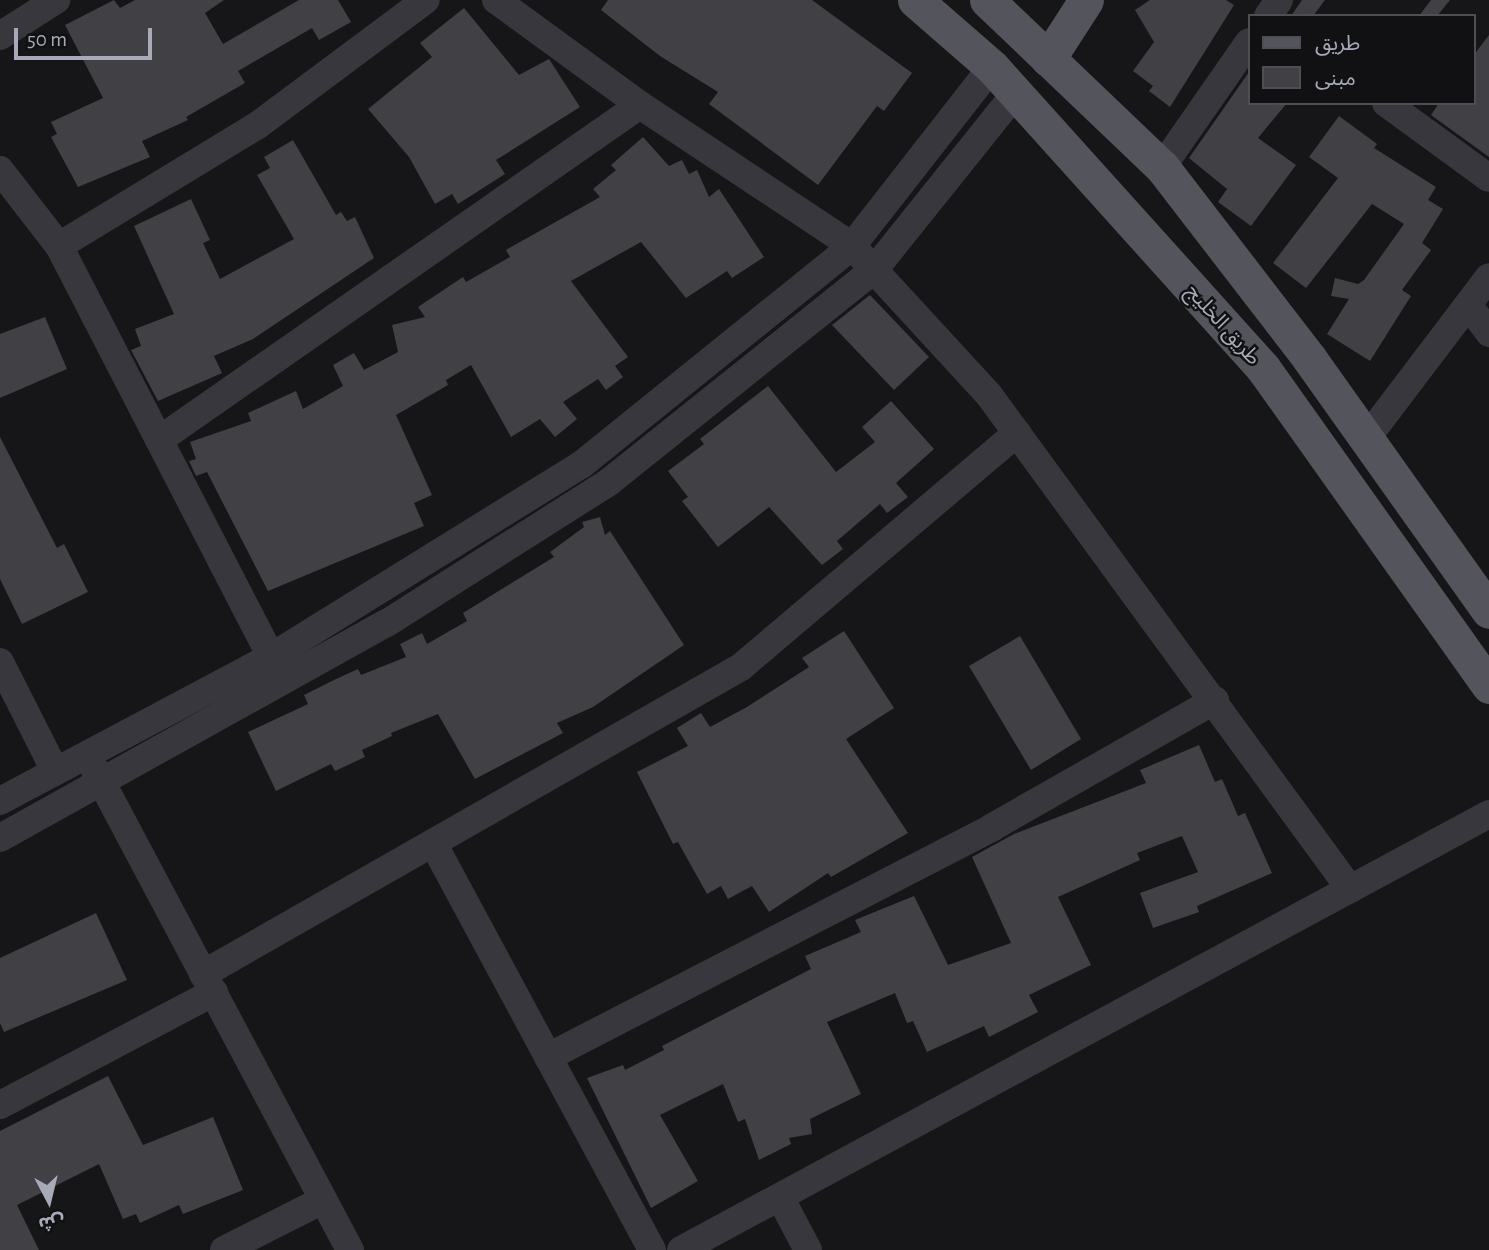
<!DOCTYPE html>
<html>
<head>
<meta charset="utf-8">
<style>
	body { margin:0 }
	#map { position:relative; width:1489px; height:1250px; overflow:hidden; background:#161618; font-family:"Alegreya Sans","Noto Sans Arabic",sans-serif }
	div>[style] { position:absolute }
	.building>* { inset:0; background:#404045 }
	.minor>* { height:28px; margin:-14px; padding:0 14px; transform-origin:14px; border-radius:14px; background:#37373d }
	.major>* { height:35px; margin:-17.5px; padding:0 17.5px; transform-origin:17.5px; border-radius:17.5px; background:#53545c }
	span { translate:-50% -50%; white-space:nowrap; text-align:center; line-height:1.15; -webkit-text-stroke:5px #111113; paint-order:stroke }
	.street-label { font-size:21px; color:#a7abb8 }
	.legend { position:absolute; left:1248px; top:14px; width:228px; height:91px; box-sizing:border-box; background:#111113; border:2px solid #4d4f55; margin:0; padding:9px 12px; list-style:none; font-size:21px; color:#a7abb8 }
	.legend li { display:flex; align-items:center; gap:14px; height:35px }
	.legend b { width:35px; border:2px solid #4d4f55 }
	.north { position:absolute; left:14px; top:1166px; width:70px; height:70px; -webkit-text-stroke:5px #111113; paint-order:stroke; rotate:173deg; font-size:19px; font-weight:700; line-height:28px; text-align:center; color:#a7abb8 }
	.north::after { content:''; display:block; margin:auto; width:24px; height:32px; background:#a7abb8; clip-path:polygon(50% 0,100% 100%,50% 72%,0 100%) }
	.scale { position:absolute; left:14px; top:28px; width:138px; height:32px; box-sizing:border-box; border:4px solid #a7abb8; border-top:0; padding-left:9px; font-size:21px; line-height:24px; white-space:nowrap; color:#a7abb8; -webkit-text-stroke:5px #111113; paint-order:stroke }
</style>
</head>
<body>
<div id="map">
	<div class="building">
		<div style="clip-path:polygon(114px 0,120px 8px,135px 0,224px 0,205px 13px,223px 44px,299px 0,338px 0,351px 22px,319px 40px,312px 28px,238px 71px,245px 83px,186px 117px,188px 120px,142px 141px,150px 157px,78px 187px,51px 137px,57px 134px,51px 122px,103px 98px,65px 25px)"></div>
		<div style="clip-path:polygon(608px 0,812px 0,912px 73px,884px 111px,877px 106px,818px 185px,709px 104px,718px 92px,660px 56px,601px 10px)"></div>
		<div style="clip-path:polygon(1150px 0,1226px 0,1234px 5px,1170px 107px,1149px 91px,1153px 86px,1133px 71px,1154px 42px,1135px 10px)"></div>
		<div style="clip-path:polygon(1302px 0,1325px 0,1313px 16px,1291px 16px)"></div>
		<div style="clip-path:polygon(1431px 0,1450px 0,1437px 16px,1419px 16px)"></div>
		<div style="clip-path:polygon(464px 8px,519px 75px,549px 59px,580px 107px,496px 160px,505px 174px,458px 204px,452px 194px,435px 204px,409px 157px,368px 109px,432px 57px,420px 43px)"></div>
		<div style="clip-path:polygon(1489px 35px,1489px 157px,1431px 115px,1439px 103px,1473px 103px,1473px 56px)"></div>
		<div style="clip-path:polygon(1249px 72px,1249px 103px,1287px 103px,1258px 138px,1296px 165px,1251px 226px,1218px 202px,1227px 189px,1189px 158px)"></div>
		<div style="clip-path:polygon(1339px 116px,1377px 144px,1374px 148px,1436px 187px,1428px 200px,1443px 209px,1422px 243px,1431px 250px,1402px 290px,1411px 296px,1370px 361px,1327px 334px,1349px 299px,1331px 296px,1335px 278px,1358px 284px,1364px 280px,1404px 224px,1372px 204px,1306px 288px,1273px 263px,1338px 178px,1309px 157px)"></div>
		<div style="clip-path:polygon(643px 137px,669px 166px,682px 160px,689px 174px,697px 170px,709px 197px,719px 189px,764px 257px,732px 278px,727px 271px,686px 298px,641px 242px,571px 281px,628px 357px,615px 366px,623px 377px,606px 390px,598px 379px,563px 402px,577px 419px,555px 437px,540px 419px,511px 437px,471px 365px,446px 380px,448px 385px,396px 415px,432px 495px,414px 503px,424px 526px,268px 591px,207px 472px,196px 476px,189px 461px,196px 459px,190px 442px,251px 421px,248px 413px,296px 391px,303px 409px,343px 386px,333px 365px,354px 353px,364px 370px,398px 352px,392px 325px,425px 317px,418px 307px,463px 277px,466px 282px,510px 257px,506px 250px,600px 197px,593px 189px,616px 170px,611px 165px)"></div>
		<div style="clip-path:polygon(293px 140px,336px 215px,341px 212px,347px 221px,355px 217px,374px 258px,253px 339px,214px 356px,222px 373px,158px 401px,131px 350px,141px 346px,135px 329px,174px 314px,134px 226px,191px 199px,210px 240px,203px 243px,220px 279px,294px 239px,257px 175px,270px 168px,264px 157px)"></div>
		<div style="clip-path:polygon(870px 295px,929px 357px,894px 390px,832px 325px)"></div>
		<div style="clip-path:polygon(45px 317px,67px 369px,0 398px,0 334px)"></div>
		<div style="clip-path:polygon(768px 386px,836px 472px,875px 442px,862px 427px,891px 401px,934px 449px,896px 483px,908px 497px,887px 513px,880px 504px,837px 541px,843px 549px,822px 565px,769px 507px,718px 547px,682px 501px,688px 497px,668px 471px,704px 444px,700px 439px)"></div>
		<div style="clip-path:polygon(0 437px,57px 548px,64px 544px,88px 592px,22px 624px,0 579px)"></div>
		<div style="clip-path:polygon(600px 517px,605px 535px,610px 531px,684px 645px,593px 707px,557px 723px,563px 733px,475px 779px,438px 714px,391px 733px,392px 736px,362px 750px,365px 757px,335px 771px,331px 764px,276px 791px,248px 732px,308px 704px,304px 695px,336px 679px,358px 669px,361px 675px,406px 657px,400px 644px,422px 633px,427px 644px,467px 621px,463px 613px,554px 557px,550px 552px,584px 527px,582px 522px)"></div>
		<div style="clip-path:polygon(844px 631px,894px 708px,846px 739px,908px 833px,831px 877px,828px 873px,769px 912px,752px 886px,728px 899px,721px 886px,707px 894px,678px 842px,673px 844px,637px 772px,688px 746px,677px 728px,701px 713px,710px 727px,747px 707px,809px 667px,802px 658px)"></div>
		<div style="clip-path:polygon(1020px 636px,1081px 739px,1031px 770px,969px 666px)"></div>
		<div style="clip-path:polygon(1199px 745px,1215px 782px,1222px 779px,1238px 816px,1245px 813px,1272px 873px,1197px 906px,1199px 912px,1153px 928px,1140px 893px,1198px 872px,1182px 836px,1137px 853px,1140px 860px,1058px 897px,1091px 965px,1029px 995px,1038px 1012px,989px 1037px,984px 1026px,927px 1052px,913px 1021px,907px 1023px,895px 993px,827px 1022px,861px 1094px,810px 1119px,812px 1134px,789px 1138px,791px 1144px,759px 1160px,745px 1119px,738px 1122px,723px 1084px,660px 1115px,698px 1181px,651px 1208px,587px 1078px,623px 1065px,625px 1070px,664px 1050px,662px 1046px,811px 969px,805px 956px,861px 932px,855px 920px,914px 896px,948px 965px,1011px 943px,972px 857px,1014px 834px,1146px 783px,1140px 770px)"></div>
		<div style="clip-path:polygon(96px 913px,127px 980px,4px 1032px,0 1023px,0 958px)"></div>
		<div style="clip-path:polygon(108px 1076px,143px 1145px,213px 1117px,243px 1190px,183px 1214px,179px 1205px,140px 1223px,136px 1214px,123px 1219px,99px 1164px,17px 1205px,39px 1250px,0 1250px,0 1131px)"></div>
	</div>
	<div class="minor">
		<div style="left:496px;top:0;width:178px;rotate:36.1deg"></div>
		<div style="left:640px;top:105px;width:255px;rotate:33.6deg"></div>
		<div style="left:852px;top:246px;width:202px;rotate:47.4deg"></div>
		<div style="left:989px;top:395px;width:612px;rotate:53.84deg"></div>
		<div style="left:1268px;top:16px;width:19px;rotate:-55deg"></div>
		<div style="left:0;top:36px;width:67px;rotate:-32.7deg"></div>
		<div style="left:1386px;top:103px;width:127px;rotate:36.1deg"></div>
		<div style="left:1162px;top:167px;width:152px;rotate:-55.2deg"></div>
		<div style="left:0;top:170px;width:96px;rotate:52.2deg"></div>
		<div style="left:59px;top:246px;width:462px;rotate:62.7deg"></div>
		<div style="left:59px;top:246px;width:233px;rotate:-31.3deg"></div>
		<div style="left:258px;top:125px;width:209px;rotate:-36.7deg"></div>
		<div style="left:1469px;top:306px;width:34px;rotate:53deg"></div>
		<div style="left:1366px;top:439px;width:203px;rotate:-52.8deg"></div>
		<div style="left:159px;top:440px;width:586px;rotate:-34.86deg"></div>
		<div style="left:0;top:662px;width:122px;rotate:63.2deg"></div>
		<div style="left:93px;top:766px;width:548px;rotate:62.03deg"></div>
		<div style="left:0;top:801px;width:307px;rotate:-28deg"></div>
		<div style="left:271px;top:657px;width:365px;rotate:-31.8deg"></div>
		<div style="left:581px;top:465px;width:348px;rotate:-38.9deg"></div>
		<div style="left:852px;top:246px;width:227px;rotate:-52deg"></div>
		<div style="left:0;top:838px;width:443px;rotate:-29.1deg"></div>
		<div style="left:387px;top:623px;width:263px;rotate:-32.4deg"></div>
		<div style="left:609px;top:482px;width:339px;rotate:-38.7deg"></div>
		<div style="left:874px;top:270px;width:227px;rotate:-51.3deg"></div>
		<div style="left:433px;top:843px;width:462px;rotate:61.7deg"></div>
		<div style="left:203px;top:974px;width:619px;rotate:-29.71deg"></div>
		<div style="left:741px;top:667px;width:362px;rotate:-40.3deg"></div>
		<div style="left:548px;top:1057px;width:499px;rotate:-27.3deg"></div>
		<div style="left:991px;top:828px;width:258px;rotate:-29.7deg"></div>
		<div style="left:0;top:1105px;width:242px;rotate:-27.8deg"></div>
		<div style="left:780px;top:1197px;width:60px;rotate:62.2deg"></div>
		<div style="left:224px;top:1250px;width:111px;rotate:-26.8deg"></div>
		<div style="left:681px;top:1250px;width:918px;rotate:-28.35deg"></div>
	</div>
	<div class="major">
		<div style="left:915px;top:0;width:102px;rotate:41deg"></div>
		<div style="left:992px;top:67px;width:405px;rotate:48deg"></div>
		<div style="left:1263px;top:368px;width:390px;rotate:54.6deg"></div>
		<div style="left:987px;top:0;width:242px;rotate:43.7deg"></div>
		<div style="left:1162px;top:167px;width:241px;rotate:52.4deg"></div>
		<div style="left:1309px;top:358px;width:310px;rotate:54.6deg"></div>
		<div style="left:1048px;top:59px;width:70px;rotate:-57.2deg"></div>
	</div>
	<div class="street-label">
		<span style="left:1223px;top:325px;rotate:48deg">طريق الخليج</span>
	</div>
	<ul class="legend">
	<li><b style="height:9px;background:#53545c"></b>طريق</li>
	<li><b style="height:19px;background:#404045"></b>مبنى</li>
	</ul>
	<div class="north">ش</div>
	<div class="scale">50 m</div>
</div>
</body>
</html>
